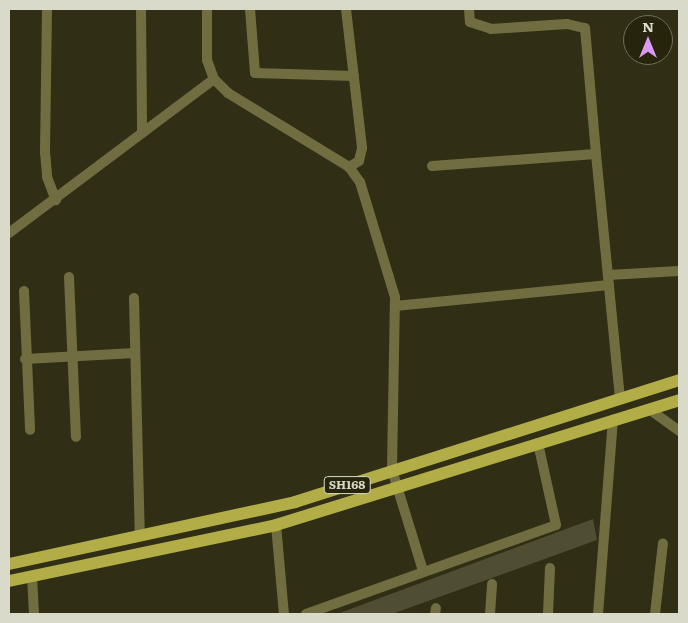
<!DOCTYPE html>
<html>
<head>
<meta charset="utf-8">
<style>
	body { margin:0 }
	#map { position:relative; width:688px; height:623px; overflow:hidden; background:#302f15; font-family:Literata,serif }
	div>[style] { position:absolute }
	.building>* { inset:0; background:#4f4e33 }
	.minor>* { height:10px; margin:-5px; padding:0 5px; transform-origin:5px; border-radius:5px; background:#706e40 }
	.primary>* { height:12px; margin:-6px; padding:0 6px; transform-origin:6px; border-radius:6px; background:#b2ad47 }
	span { translate:-50% -50%; white-space:nowrap; text-align:center; line-height:1.15; -webkit-text-stroke:4px #26250b; paint-order:stroke }
	.shield-label span { padding:1px 4px; background:#26250b; border:1px solid; border-radius:4px; -webkit-text-stroke-width:0 }
	.shield-label { font-size:12px; color:#dadaca; font-weight:700 }
	.frame { position:absolute; inset:0; border:10px solid #dadaca; pointer-events:none }
	.north { position:absolute; left:623px; top:15px; width:50px; height:50px; box-sizing:border-box; background:#26250b; border:1px solid #6e6d57; border-radius:50%; rotate:0deg; font-size:14px; font-weight:700; line-height:20px; text-align:center; color:#dadaca }
	.north::after { content:''; display:block; margin:auto; width:18px; height:22px; background:#dc99f4; clip-path:polygon(50% 0,100% 100%,50% 72%,0 100%) }
</style>
</head>
<body>
<div id="map">
	<div class="building">
		<div style="clip-path:polygon(593px 519px,597px 540px,392px 614px,337px 614px)"></div>
	</div>
	<div class="minor">
		<div style="left:47px;top:9px;width:143px;rotate:90.8deg"></div>
		<div style="left:45px;top:152px;width:25px;rotate:85deg"></div>
		<div style="left:47px;top:177px;width:25px;rotate:69deg"></div>
		<div style="left:141px;top:9px;width:124px;rotate:89.5deg"></div>
		<div style="left:207px;top:9px;width:51px;rotate:90deg"></div>
		<div style="left:207px;top:60px;width:20px;rotate:70deg"></div>
		<div style="left:214px;top:79px;width:20px;rotate:45deg"></div>
		<div style="left:228px;top:93px;width:142px;rotate:31.4deg"></div>
		<div style="left:349px;top:167px;width:19px;rotate:54deg"></div>
		<div style="left:360px;top:182px;width:120px;rotate:73.1deg"></div>
		<div style="left:395px;top:297px;width:173px;rotate:91deg"></div>
		<div style="left:392px;top:470px;width:106px;rotate:72.9deg"></div>
		<div style="left:250px;top:9px;width:64px;rotate:85.5deg"></div>
		<div style="left:255px;top:73px;width:99px;rotate:1.7deg"></div>
		<div style="left:346px;top:9px;width:140px;rotate:83.4deg"></div>
		<div style="left:362px;top:148px;width:13px;rotate:103deg"></div>
		<div style="left:359px;top:161px;width:12px;rotate:149deg"></div>
		<div style="left:469px;top:9px;width:13px;rotate:86deg"></div>
		<div style="left:470px;top:22px;width:22px;rotate:18deg"></div>
		<div style="left:491px;top:29px;width:76px;rotate:-3.8deg"></div>
		<div style="left:567px;top:24px;width:18px;rotate:13deg"></div>
		<div style="left:585px;top:28px;width:126px;rotate:85deg"></div>
		<div style="left:432px;top:166px;width:164px;rotate:-4.2deg"></div>
		<div style="left:596px;top:154px;width:244px;rotate:84.4deg"></div>
		<div style="left:9px;top:233px;width:256px;rotate:-36.9deg"></div>
		<div style="left:608px;top:275px;width:71px;rotate:-3.2deg"></div>
		<div style="left:69px;top:277px;width:160px;rotate:87.5deg"></div>
		<div style="left:24px;top:291px;width:139px;rotate:87.5deg"></div>
		<div style="left:134px;top:298px;width:238px;rotate:88.6deg"></div>
		<div style="left:395px;top:306px;width:215px;rotate:-5.6deg"></div>
		<div style="left:25px;top:359px;width:110px;rotate:-3.1deg"></div>
		<div style="left:649px;top:409px;width:37px;rotate:36deg"></div>
		<div style="left:276px;top:525px;width:89px;rotate:84.9deg"></div>
		<div style="left:32px;top:576px;width:38px;rotate:87deg"></div>
		<div style="left:306px;top:614px;width:265px;rotate:-19.6deg"></div>
		<div style="left:556px;top:525px;width:84px;rotate:-102.4deg"></div>
		<div style="left:435px;top:614px;width:6px;rotate:-81deg"></div>
		<div style="left:490px;top:614px;width:30px;rotate:-86deg"></div>
		<div style="left:548px;top:614px;width:46px;rotate:-87.5deg"></div>
		<div style="left:598px;top:614px;width:195px;rotate:-85.6deg"></div>
		<div style="left:655px;top:614px;width:71px;rotate:-83.6deg"></div>
	</div>
	<div class="primary">
		<div style="left:9px;top:564px;width:293px;rotate:-12.2deg"></div>
		<div style="left:295px;top:502px;width:403px;rotate:-17.6deg"></div>
		<div style="left:9px;top:581px;width:273px;rotate:-11.8deg"></div>
		<div style="left:276px;top:525px;width:422px;rotate:-17.2deg"></div>
	</div>
	<div class="shield-label">
		<span style="left:347px;top:485px">SH168</span>
	</div>
	<div class="frame"></div>
	<div class="north">N</div>
</div>
</body>
</html>
